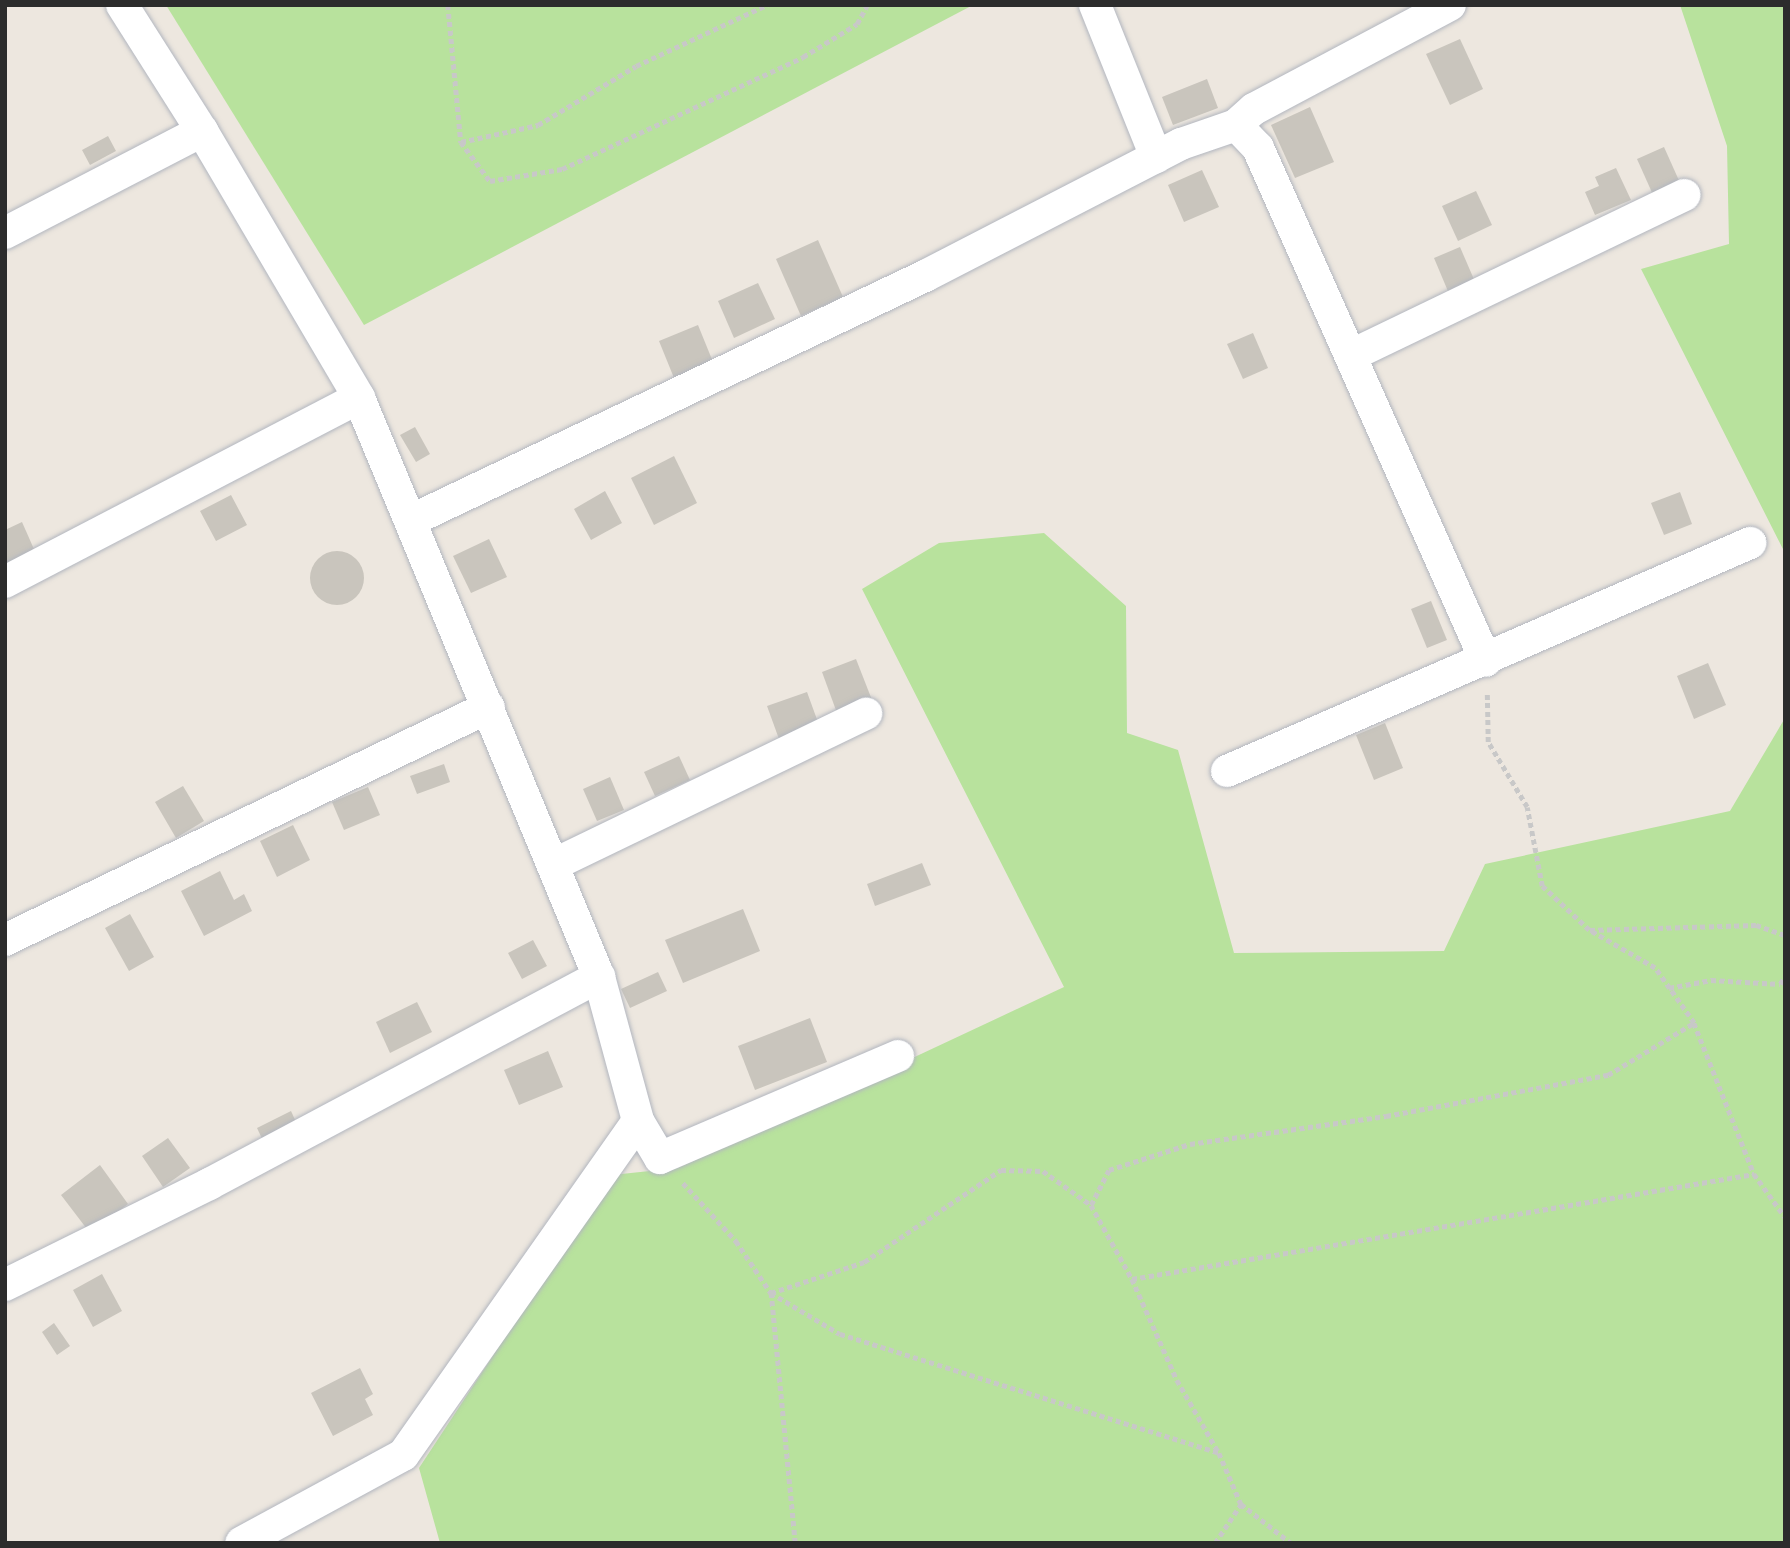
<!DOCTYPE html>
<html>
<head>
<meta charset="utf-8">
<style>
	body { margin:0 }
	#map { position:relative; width:1790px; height:1548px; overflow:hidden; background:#ede7df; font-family:"Open Sans",sans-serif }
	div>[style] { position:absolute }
	.green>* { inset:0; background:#b8e29d }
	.building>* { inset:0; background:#c9c5bd }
	.round { border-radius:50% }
	.path>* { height:4.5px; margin-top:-2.25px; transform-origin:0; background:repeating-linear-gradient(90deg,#c8c8c8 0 5px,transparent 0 8.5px) }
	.roads { filter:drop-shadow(0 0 2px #b2b6bf) drop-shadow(0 0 2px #b2b6bf) }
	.street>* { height:32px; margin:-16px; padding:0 16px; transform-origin:16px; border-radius:16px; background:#fff }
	span { translate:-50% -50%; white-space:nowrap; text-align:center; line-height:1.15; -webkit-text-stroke:7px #fff; paint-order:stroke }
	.frame { position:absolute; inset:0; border:7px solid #2c2c2c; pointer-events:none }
</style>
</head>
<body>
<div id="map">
	<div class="green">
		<div style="clip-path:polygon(166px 5px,973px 5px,364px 325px)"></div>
		<div style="clip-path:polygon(1680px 5px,1785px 5px,1785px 553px,1641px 269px,1729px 244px,1727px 146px)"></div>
		<div style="clip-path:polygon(1044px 533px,1126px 606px,1127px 733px,1178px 750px,1234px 953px,1444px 951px,1485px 864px,1730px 811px,1785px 718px,1785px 1543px,440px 1543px,419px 1468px,612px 1175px,678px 1168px,1064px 987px,862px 589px,939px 543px)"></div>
	</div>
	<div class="building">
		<div style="clip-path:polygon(1460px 39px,1483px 89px,1450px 105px,1426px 54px)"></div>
		<div style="clip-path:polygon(1207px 79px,1218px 108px,1173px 125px,1162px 97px)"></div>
		<div style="clip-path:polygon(1310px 107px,1334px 162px,1295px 178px,1271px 125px)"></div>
		<div style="clip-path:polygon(108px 136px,116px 151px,90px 165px,82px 150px)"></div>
		<div style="clip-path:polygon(1664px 147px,1681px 185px,1654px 197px,1637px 159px)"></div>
		<div style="clip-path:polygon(1616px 168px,1631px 200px,1595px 215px,1585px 192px,1599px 186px,1595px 177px)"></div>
		<div style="clip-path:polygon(1202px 170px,1219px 207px,1184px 222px,1168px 185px)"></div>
		<div style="clip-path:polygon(1476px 191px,1492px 225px,1458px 241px,1442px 206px)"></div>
		<div style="clip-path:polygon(818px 240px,843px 297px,801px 316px,776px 259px)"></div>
		<div style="clip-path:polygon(1460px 247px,1476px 284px,1450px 296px,1434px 258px)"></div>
		<div style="clip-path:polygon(758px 283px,775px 319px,734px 338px,718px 301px)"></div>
		<div style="clip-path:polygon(698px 325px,713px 362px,674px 378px,659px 341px)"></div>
		<div style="clip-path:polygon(1253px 333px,1268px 368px,1243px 379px,1227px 344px)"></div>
		<div style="clip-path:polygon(415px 427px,430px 454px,416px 462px,400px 435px)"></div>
		<div style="clip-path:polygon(674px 456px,697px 503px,654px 525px,631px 478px)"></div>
		<div style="clip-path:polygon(605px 491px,622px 523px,591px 540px,574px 509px)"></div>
		<div style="clip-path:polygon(1680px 492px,1692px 524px,1664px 535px,1651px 503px)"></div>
		<div style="clip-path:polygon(231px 495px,247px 525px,216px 541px,200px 511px)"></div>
		<div style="clip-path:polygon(22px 522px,37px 556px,5px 566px,5px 530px)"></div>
		<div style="clip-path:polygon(489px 539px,507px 577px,471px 593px,453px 556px)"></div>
		<div class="round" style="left:310px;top:551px;width:54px;height:54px"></div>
		<div style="clip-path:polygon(1431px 601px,1447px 640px,1427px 648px,1411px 609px)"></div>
		<div style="clip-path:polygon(856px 659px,872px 700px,837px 713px,822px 672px)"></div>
		<div style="clip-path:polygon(1708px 663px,1726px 705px,1694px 719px,1677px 676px)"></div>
		<div style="clip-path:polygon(807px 692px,819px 725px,779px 739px,767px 706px)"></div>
		<div style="clip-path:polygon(1385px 723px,1403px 768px,1374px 780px,1356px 735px)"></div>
		<div style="clip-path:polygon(679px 756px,690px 780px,655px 796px,644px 772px)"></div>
		<div style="clip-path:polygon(444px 764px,450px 782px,417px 794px,410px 776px)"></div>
		<div style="clip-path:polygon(610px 777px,624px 810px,597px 821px,583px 789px)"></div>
		<div style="clip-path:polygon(183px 786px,204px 821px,176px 838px,155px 802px)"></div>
		<div style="clip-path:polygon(368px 787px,380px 815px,344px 830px,332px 802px)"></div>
		<div style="clip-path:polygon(293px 825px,310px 860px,277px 877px,260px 841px)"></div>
		<div style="clip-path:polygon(922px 863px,931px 885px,875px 906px,867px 884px)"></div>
		<div style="clip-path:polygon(220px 871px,234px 900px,244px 894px,252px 911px,204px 936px,181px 891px)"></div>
		<div style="clip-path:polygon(743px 909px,760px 951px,683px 983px,665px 940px)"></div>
		<div style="clip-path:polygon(130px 914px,154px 957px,129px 971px,105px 928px)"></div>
		<div style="clip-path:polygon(533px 940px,547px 966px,522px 979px,508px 953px)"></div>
		<div style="clip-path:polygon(658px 972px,667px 991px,630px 1008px,621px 989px)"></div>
		<div style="clip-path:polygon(417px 1002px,432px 1032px,390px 1053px,376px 1022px)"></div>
		<div style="clip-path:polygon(810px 1018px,827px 1062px,755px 1090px,738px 1046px)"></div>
		<div style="clip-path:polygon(548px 1051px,563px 1087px,519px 1105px,504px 1070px)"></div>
		<div style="clip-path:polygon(291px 1111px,301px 1133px,267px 1149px,257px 1128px)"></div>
		<div style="clip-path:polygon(168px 1138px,190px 1168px,163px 1187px,142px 1156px)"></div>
		<div style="clip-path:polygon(100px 1165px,128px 1204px,90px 1233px,61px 1195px)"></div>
		<div style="clip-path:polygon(102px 1274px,122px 1311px,93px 1327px,73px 1290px)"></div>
		<div style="clip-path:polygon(54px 1323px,70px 1346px,57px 1355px,42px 1332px)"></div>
		<div style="clip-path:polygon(360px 1368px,373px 1394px,365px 1399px,373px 1415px,333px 1436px,311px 1393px)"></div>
	</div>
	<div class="path">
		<div style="left:448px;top:5px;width:138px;rotate:84.6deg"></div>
		<div style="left:461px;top:142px;width:49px;rotate:53.4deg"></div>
		<div style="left:490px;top:181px;width:73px;rotate:-9.5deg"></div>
		<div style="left:562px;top:169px;width:266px;rotate:-24.9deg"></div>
		<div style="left:803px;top:57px;width:63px;rotate:-31.4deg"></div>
		<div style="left:857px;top:24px;width:21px;rotate:-62deg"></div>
		<div style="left:461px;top:142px;width:79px;rotate:-12.4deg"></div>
		<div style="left:538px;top:125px;width:114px;rotate:-31deg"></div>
		<div style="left:636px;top:66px;width:145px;rotate:-25deg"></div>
		<div style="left:1590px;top:930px;width:166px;rotate:-1.7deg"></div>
		<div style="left:1756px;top:925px;width:31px;rotate:19deg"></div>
		<div style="left:1669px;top:988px;width:43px;rotate:-10.8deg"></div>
		<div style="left:1711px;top:980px;width:69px;rotate:3.3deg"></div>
		<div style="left:1780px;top:984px;width:9px;rotate:-58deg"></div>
		<div style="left:1694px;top:1023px;width:162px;rotate:68.3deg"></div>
		<div style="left:1754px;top:1174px;width:53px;rotate:54.2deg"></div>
		<div style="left:683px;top:1183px;width:79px;rotate:47.6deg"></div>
		<div style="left:736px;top:1241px;width:63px;rotate:56.1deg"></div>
		<div style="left:771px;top:1293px;width:98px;rotate:-18.4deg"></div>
		<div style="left:864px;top:1262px;width:165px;rotate:-33.9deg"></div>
		<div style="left:1001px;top:1170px;width:42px;rotate:1.4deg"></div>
		<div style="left:1043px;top:1171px;width:59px;rotate:35.3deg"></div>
		<div style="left:1091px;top:1205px;width:85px;rotate:61deg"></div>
		<div style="left:1132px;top:1279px;width:111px;rotate:66deg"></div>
		<div style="left:1177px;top:1380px;width:84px;rotate:60.1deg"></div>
		<div style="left:1219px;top:1453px;width:56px;rotate:66.7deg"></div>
		<div style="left:1241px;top:1504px;width:63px;rotate:38deg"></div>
		<div style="left:1091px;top:1205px;width:39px;rotate:-63deg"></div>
		<div style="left:1109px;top:1170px;width:85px;rotate:-17.8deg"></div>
		<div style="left:1190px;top:1144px;width:198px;rotate:-8.1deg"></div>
		<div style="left:1386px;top:1116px;width:226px;rotate:-10.5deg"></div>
		<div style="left:1608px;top:1075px;width:100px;rotate:-31.2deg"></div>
		<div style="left:1694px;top:1023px;width:67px;rotate:-125.3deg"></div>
		<div style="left:1655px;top:968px;width:76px;rotate:-150.1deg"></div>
		<div style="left:1589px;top:930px;width:64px;rotate:-136.9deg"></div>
		<div style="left:1542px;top:886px;width:80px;rotate:-100.8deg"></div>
		<div style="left:1527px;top:807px;width:76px;rotate:-121deg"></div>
		<div style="left:1488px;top:742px;width:51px;rotate:-91.1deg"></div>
		<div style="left:1132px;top:1279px;width:631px;rotate:-9.58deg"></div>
		<div style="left:795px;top:1543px;width:251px;rotate:-95.5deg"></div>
		<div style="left:771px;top:1293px;width:80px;rotate:30.7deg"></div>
		<div style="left:840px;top:1334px;width:397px;rotate:17.4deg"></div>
		<div style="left:1215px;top:1543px;width:47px;rotate:-56.3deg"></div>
	</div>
	<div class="roads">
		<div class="street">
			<div style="left:122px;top:5px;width:149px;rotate:57.6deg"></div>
			<div style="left:202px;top:131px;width:310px;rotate:59.5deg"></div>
			<div style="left:359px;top:398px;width:627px;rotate:67.49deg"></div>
			<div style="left:599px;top:977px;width:149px;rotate:74.8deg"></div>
			<div style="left:638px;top:1121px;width:408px;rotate:125.1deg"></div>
			<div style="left:403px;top:1455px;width:184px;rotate:151.5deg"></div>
			<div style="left:1095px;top:5px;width:164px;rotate:68.1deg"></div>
			<div style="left:1236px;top:125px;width:24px;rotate:-42deg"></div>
			<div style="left:1254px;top:109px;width:222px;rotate:-28deg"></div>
			<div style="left:5px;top:233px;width:222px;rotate:-27.4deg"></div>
			<div style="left:1352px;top:355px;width:369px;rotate:-25.7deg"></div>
			<div style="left:412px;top:520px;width:568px;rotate:-25.44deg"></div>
			<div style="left:925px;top:276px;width:288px;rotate:-27.3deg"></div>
			<div style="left:1181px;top:144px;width:58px;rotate:-19.1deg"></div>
			<div style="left:1236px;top:125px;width:32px;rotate:46deg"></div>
			<div style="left:1258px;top:148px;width:561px;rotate:66.04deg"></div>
			<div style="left:5px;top:582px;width:399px;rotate:-27.5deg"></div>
			<div style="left:1227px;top:771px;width:571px;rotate:-23.55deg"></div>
			<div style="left:553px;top:865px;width:348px;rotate:-25.8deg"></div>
			<div style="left:5px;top:940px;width:537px;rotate:-25.71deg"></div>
			<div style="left:638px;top:1121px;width:43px;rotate:59.3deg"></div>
			<div style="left:660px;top:1158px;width:259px;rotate:-23.2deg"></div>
			<div style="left:5px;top:1285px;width:228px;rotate:-26.3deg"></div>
			<div style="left:209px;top:1184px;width:442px;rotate:-28deg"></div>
		</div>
	</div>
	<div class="frame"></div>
</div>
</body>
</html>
